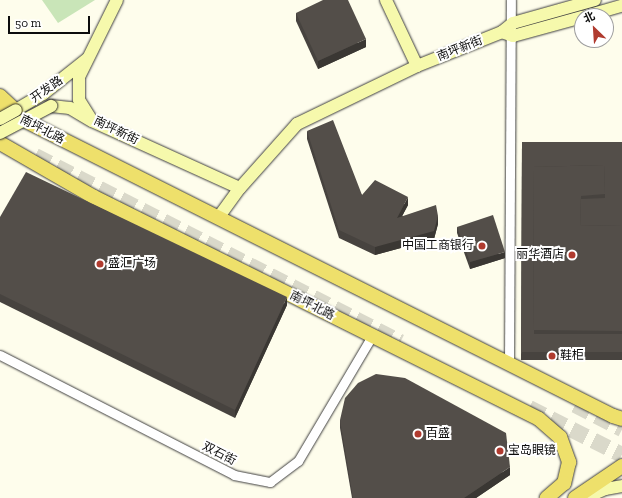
<!DOCTYPE html>
<html>
<head>
<meta charset="utf-8">
<style>
	body { margin:0 }
	#map { position:relative; width:622px; height:498px; overflow:hidden; background:#fefdec; font-family:"Zilla Slab","Noto Sans SC",serif }
	div>[style] { position:absolute }
	.green>* { inset:0; background:#c9e5b8 }
	.highway-tunnel>* { height:16px; margin-top:-8px; transform-origin:0; background:repeating-linear-gradient(90deg,#dad9ca 0 16px,transparent 0 24px) }
	.roads { filter:drop-shadow(0 0 1px #3f3f3f) drop-shadow(0 0 1px #3f3f3f) }
	.street>* { height:9px; margin:-4.5px; padding:0 4.5px; transform-origin:4.5px; border-radius:4.5px; background:#fff }
	.secondary>* { height:12px; margin:-6px; padding:0 6px; transform-origin:6px; border-radius:6px; background:#f6f9ac }
	.primary>* { height:14px; margin:-7px; padding:0 7px; transform-origin:7px; border-radius:7px; background:#eee06b }
	.bridges { filter:drop-shadow(0 0 1px #2e2e2e) drop-shadow(0 0 1px #2e2e2e) }
	.secondary-bridge>* { height:12px; margin:-6px; padding:0 6px; transform-origin:6px; border-radius:6px; background:#f6f9ac }
	.wall>* { inset:0; background:#47433f }
	.shaded-wall>* { inset:0; background:#3a3733 }
	.building>* { inset:0; background:#534e49 }
	.dots>* { width:11px; height:11px; translate:-50% -50%; box-sizing:border-box; border:2px solid #fff; border-radius:50% }
	span { translate:-50% -50%; white-space:nowrap; text-align:center; line-height:1.15; -webkit-text-stroke:4px #fff; paint-order:stroke }
	.street-label { font-size:12px; color:#0c0c0c }
	.poi-label { font-size:12px; color:#0c0c0c }
	.right { translate:-100% -50%; text-align:right }
	.left { translate:0 -50%; text-align:left }
	.north { position:absolute; left:574px; top:8px; width:40px; height:40px; box-sizing:border-box; background:#fff; border:1px solid #9e9e9e; border-radius:50%; rotate:335deg; font-size:11px; font-weight:700; line-height:16px; text-align:center; color:#0c0c0c }
	.north::after { content:''; display:block; margin:auto; width:14px; height:18px; background:#b03b2f; clip-path:polygon(50% 0,100% 100%,50% 72%,0 100%) }
	.scale { position:absolute; left:8px; top:16px; width:82px; height:18px; box-sizing:border-box; border:2px solid #0c0c0c; border-top:0; padding-left:5px; font-size:12px; line-height:14px; white-space:nowrap; color:#0c0c0c; -webkit-text-stroke:3px #fff; paint-order:stroke }
</style>
</head>
<body>
<div id="map">
	<div class="green">
		<div style="clip-path:polygon(42px 0,95px 0,58px 23px)"></div>
	</div>
	<div class="highway-tunnel">
		<div style="left:35px;top:156px;width:410px;rotate:27deg"></div>
		<div style="left:575px;top:405px;width:53px;rotate:27.1deg"></div>
		<div style="left:529px;top:408px;width:104px;rotate:26.8deg"></div>
	</div>
	<div class="roads">
		<div class="street">
			<div style="left:0;top:355px;width:263px;rotate:27.1deg"></div>
			<div style="left:234px;top:475px;width:37px;rotate:11deg"></div>
			<div style="left:270px;top:482px;width:35px;rotate:-37deg"></div>
			<div style="left:298px;top:461px;width:145px;rotate:-59.4deg"></div>
			<div style="left:509px;top:364px;width:364px;rotate:-89.7deg"></div>
		</div>
		<div class="secondary">
			<div style="left:117px;top:0;width:86px;rotate:116.3deg"></div>
			<div style="left:79px;top:77px;width:23px;rotate:90deg"></div>
			<div style="left:79px;top:100px;width:25px;rotate:58deg"></div>
			<div style="left:92px;top:121px;width:162px;rotate:24.4deg"></div>
			<div style="left:586px;top:16px;width:37px;rotate:-16deg"></div>
			<div style="left:502px;top:32px;width:12px;rotate:20deg"></div>
			<div style="left:513px;top:36px;width:72px;rotate:-15.4deg"></div>
			<div style="left:417px;top:66px;width:92px;rotate:-21.8deg"></div>
			<div style="left:502px;top:32px;width:14px;rotate:-39deg"></div>
			<div style="left:513px;top:23px;width:85px;rotate:-15.7deg"></div>
			<div style="left:51px;top:106px;width:19px;rotate:6deg"></div>
			<div style="left:70px;top:108px;width:23px;rotate:31deg"></div>
			<div style="left:16px;top:110px;width:31px;rotate:-31deg"></div>
			<div style="left:43px;top:94px;width:56px;rotate:-38.5deg"></div>
			<div style="left:218px;top:218px;width:37px;rotate:-54deg"></div>
			<div style="left:240px;top:188px;width:86px;rotate:-48.3deg"></div>
			<div style="left:297px;top:124px;width:133px;rotate:-25.8deg"></div>
			<div style="left:417px;top:66px;width:73px;rotate:-115.2deg"></div>
			<div style="left:585px;top:498px;width:22px;rotate:-24deg"></div>
			<div style="left:605px;top:489px;width:17px;rotate:-10deg"></div>
		</div>
		<div class="primary">
			<div style="left:0;top:96px;width:22px;rotate:43deg"></div>
			<div style="left:0;top:108px;width:686px;rotate:26.68deg"></div>
			<div style="left:613px;top:416px;width:9px;rotate:18deg"></div>
			<div style="left:0;top:143px;width:108px;rotate:29.9deg"></div>
			<div style="left:94px;top:197px;width:497px;rotate:26.5deg"></div>
			<div style="left:539px;top:419px;width:28px;rotate:41deg"></div>
			<div style="left:560px;top:437px;width:27px;rotate:70deg"></div>
			<div style="left:569px;top:462px;width:22px;rotate:103deg"></div>
			<div style="left:564px;top:483px;width:23px;rotate:139deg"></div>
			<div style="left:575px;top:498px;width:57px;rotate:-34.2deg"></div>
		</div>
	</div>
	<div class="bridges">
		<div class="secondary-bridge">
			<div style="left:0;top:119px;width:18px;rotate:-29deg"></div>
			<div style="left:0;top:133px;width:58px;rotate:-27.9deg"></div>
		</div>
	</div>
	<div class="wall">
		<div style="clip-path:polygon(296px 13px,366px 47px,318px 69px,296px 21px)"></div>
		<div style="clip-path:polygon(307px 131px,362px 195px,408px 205px,402px 216px,438px 224px,434px 239px,375px 255px,339px 238px,307px 139px)"></div>
		<div style="clip-path:polygon(522px 142px,622px 142px,622px 360px,521px 360px)"></div>
		<div style="clip-path:polygon(0 217px,287px 305px,235px 418px,0 302px)"></div>
		<div style="clip-path:polygon(457px 227px,505px 258px,470px 269px,457px 233px)"></div>
		<div style="clip-path:polygon(340px 420px,510px 475px,476px 498px,352px 498px,340px 428px)"></div>
	</div>
	<div class="shaded-wall">
		<div style="clip-path:polygon(366px 39px,366px 47px,318px 69px,318px 61px)"></div>
		<div style="clip-path:polygon(408px 197px,408px 205px,397px 226px,397px 218px)"></div>
		<div style="clip-path:polygon(438px 216px,438px 224px,434px 239px,375px 255px,375px 247px)"></div>
		<div style="clip-path:polygon(505px 252px,505px 258px,470px 269px,470px 262px)"></div>
		<div style="clip-path:polygon(287px 297px,287px 305px,235px 418px,235px 410px)"></div>
		<div style="clip-path:polygon(510px 467px,510px 475px,476px 498px,464px 498px)"></div>
	</div>
	<div class="building">
		<div style="clip-path:polygon(323px 0,348px 0,366px 39px,318px 61px,296px 13px)"></div>
		<div style="clip-path:polygon(333px 120px,362px 195px,375px 180px,408px 197px,397px 218px,436px 205px,438px 216px,434px 231px,375px 247px,339px 230px,307px 131px)"></div>
		<div style="clip-path:polygon(522px 142px,622px 142px,622px 225px,580px 226px,581px 199px,605px 198px,604px 165px,533px 167px,534px 334px,622px 334px,622px 352px,521px 352px)"></div>
		<div style="clip-path:polygon(604px 165px,605px 194px,581px 196px,580px 226px,622px 225px,622px 331px,534px 330px,533px 167px)"></div>
		<div style="clip-path:polygon(26px 172px,287px 297px,235px 410px,0 294px,0 217px)"></div>
		<div style="clip-path:polygon(493px 215px,505px 252px,470px 262px,457px 227px)"></div>
		<div style="clip-path:polygon(376px 374px,405px 378px,506px 433px,510px 467px,464px 498px,353px 498px,340px 420px,345px 398px,358px 383px)"></div>
	</div>
	<div class="dots">
		<div style="left:482px;top:246px;background:#b03b2f"></div>
		<div style="left:572px;top:255px;background:#b03b2f"></div>
		<div style="left:100px;top:264px;background:#b03b2f"></div>
		<div style="left:552px;top:356px;background:#b03b2f"></div>
		<div style="left:418px;top:434px;background:#b03b2f"></div>
		<div style="left:500px;top:451px;background:#b03b2f"></div>
	</div>
	<div class="street-label">
		<span style="left:460px;top:49px;rotate:-22deg">南坪新街</span>
		<span style="left:47px;top:90px;rotate:-35deg">开发路</span>
		<span style="left:42px;top:130px;rotate:27deg">南坪北路</span>
		<span style="left:116px;top:131px;rotate:26deg">南坪新街</span>
		<span style="left:312px;top:306px;rotate:27deg">南坪北路</span>
		<span style="left:219px;top:454px;rotate:27deg">双石街</span>
	</div>
	<div class="poi-label">
		<span class="right" style="left:474px;top:246px">中国工商银行</span>
		<span class="right" style="left:564px;top:255px">丽华酒店</span>
		<span class="left" style="left:108px;top:264px">盛汇广场</span>
		<span class="left" style="left:560px;top:356px">鞋柜</span>
		<span class="left" style="left:426px;top:434px">百盛</span>
		<span class="left" style="left:508px;top:451px">宝岛眼镜</span>
	</div>
	<div class="north">北</div>
	<div class="scale">50 m</div>
</div>
</body>
</html>
